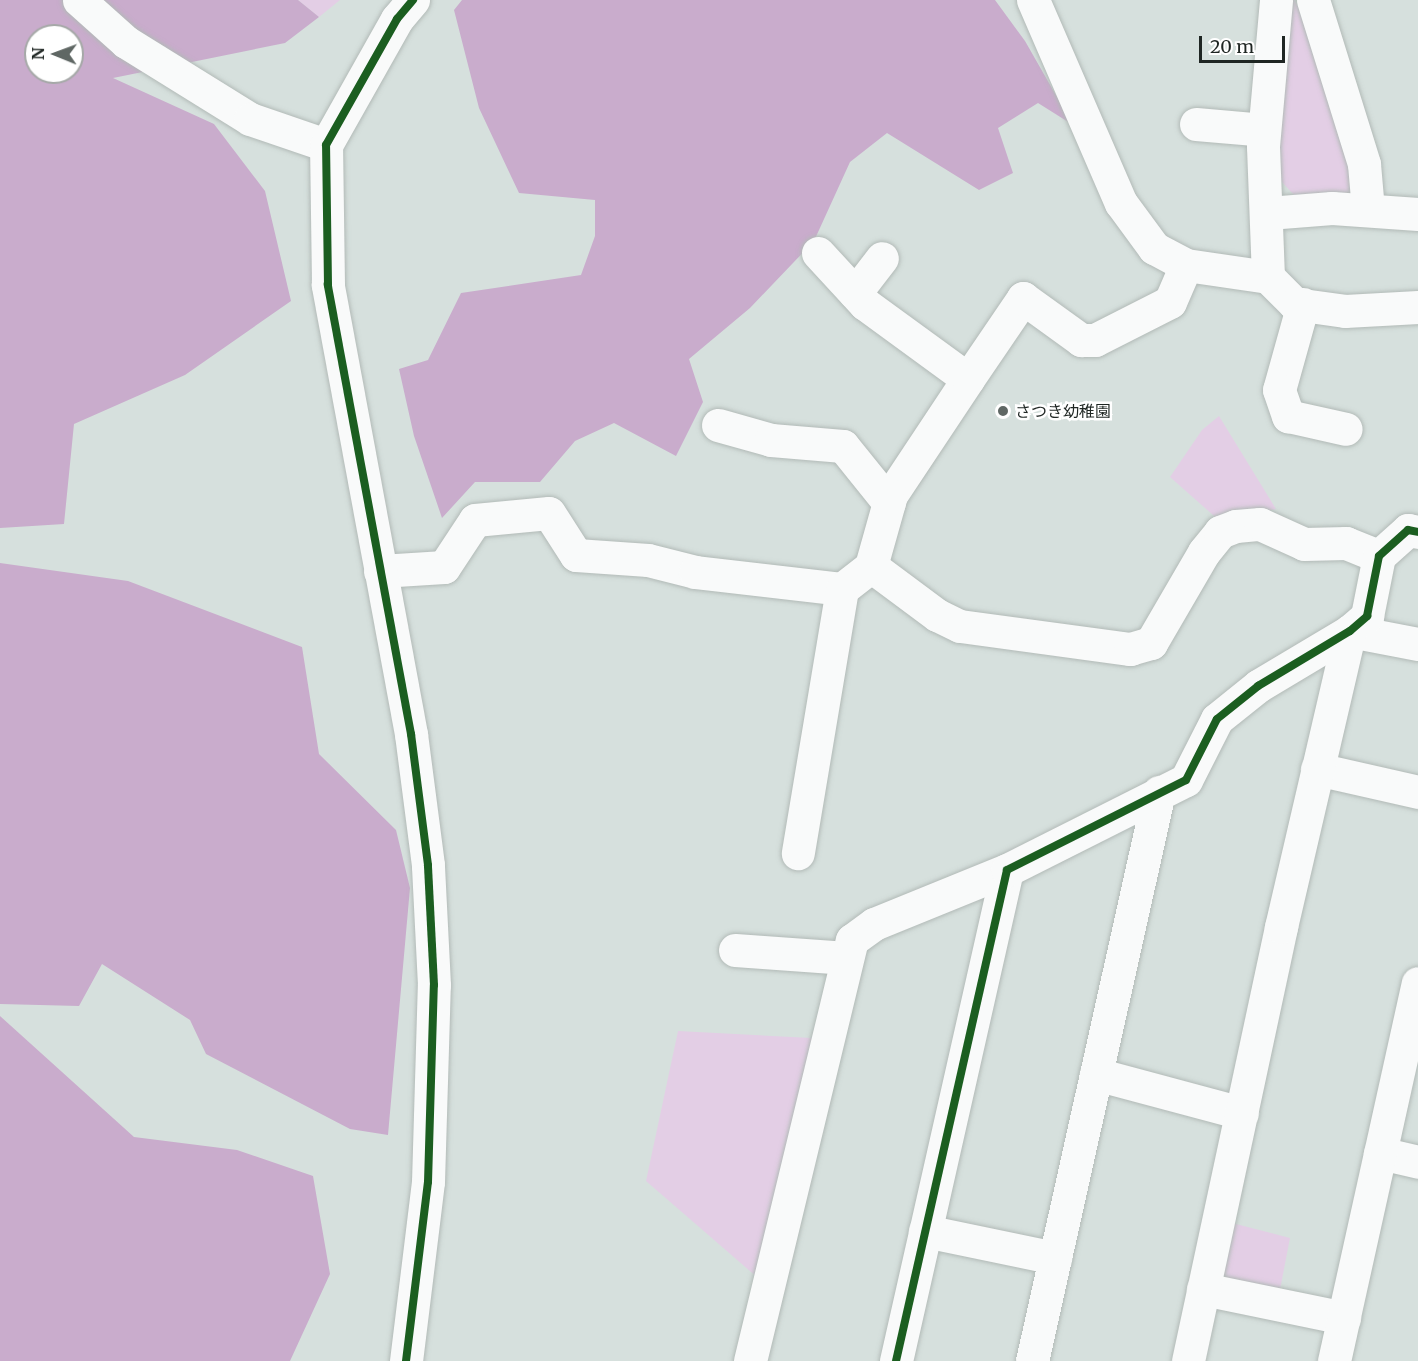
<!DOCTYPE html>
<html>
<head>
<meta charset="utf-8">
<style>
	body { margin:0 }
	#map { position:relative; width:1418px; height:1361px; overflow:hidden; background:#d6e0dd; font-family:Merriweather,"Noto Sans JP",serif }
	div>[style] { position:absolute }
	.green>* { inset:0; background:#e3cee5 }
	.forest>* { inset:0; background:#c9accc }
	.roads { filter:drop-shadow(0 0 2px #b2bab7) drop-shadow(0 0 2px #b2bab7) }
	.minor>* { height:33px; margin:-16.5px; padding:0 16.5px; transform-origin:16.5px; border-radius:16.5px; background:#f9fafa }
	.cycleway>* { height:8px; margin:-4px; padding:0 4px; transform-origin:4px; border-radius:4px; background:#1b5e20 }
	.dots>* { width:16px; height:16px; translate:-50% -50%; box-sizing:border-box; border:3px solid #fff; border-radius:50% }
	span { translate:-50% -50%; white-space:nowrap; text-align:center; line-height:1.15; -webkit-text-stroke:5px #fff; paint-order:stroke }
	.poi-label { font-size:16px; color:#1f2623 }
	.left { translate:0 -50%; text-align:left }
	.north { position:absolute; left:24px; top:24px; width:60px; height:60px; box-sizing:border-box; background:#fff; border:2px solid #a5a8a7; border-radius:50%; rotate:271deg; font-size:16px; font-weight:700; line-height:24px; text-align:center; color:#1f2623 }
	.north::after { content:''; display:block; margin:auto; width:21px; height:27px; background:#5f6764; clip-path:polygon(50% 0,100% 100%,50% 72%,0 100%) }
	.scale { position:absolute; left:1199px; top:36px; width:86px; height:27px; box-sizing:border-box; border:3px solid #1f2623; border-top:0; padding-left:8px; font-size:18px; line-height:21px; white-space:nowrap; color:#1f2623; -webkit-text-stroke:4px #fff; paint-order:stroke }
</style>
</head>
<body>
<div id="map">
	<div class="green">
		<div style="clip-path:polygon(298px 0,340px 0,319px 17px)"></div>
		<div style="clip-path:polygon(1286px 0,1294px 0,1305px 16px,1357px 186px,1346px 201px,1294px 195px,1280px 180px,1279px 125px)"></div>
		<div style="clip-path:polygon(1219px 416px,1276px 509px,1222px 523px,1170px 477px,1202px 430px)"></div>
		<div style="clip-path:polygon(678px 1031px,812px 1038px,758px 1278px,646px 1181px)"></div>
		<div style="clip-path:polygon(1228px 1222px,1290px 1238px,1278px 1300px,1213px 1285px)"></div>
	</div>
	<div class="forest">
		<div style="clip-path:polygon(evenodd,0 0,298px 0,319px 17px,285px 43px,113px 78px,214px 124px,265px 191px,291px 301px,185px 375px,74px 424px,64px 524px,0 528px,0 0,36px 36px,72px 36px,72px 72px,36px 72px,36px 36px)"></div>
		<div style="clip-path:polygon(462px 0,995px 0,1025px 41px,1073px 125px,1038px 103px,998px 128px,1013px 173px,979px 190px,887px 133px,850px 162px,814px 241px,750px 308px,689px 359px,703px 402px,676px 456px,614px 423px,575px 441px,540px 482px,475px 482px,442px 518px,414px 436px,399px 369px,428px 360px,461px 293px,581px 275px,595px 236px,595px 200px,519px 193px,479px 108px,454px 10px)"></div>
		<div style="clip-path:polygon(0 563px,128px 581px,302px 647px,319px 754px,396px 830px,410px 888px,388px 1135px,350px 1129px,206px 1054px,190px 1020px,102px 964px,79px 1006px,0 1004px)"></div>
		<div style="clip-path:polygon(0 1016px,134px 1137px,237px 1150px,313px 1176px,330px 1274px,290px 1361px,0 1361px)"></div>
	</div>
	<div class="roads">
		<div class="minor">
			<div style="left:79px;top:0;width:63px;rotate:41.8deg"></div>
			<div style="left:126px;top:42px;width:146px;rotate:31.8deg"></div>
			<div style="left:250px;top:119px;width:80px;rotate:18.9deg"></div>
			<div style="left:1033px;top:0;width:221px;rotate:66.6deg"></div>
			<div style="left:1121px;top:203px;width:56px;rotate:53.7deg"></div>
			<div style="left:1154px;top:248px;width:36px;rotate:28deg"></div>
			<div style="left:1186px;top:265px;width:83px;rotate:8.3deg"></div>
			<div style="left:1268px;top:277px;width:38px;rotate:45deg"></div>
			<div style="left:1295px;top:304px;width:50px;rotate:8deg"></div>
			<div style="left:1345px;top:311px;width:73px;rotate:-3.1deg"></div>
			<div style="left:1313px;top:0;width:172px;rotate:72.7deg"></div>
			<div style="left:1364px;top:164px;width:46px;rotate:85deg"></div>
			<div style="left:1196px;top:124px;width:68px;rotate:5deg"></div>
			<div style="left:1268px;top:213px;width:64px;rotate:-4.5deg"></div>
			<div style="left:1332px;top:208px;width:86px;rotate:4deg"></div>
			<div style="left:818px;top:253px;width:69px;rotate:47.3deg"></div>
			<div style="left:865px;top:304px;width:127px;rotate:36.1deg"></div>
			<div style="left:968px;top:379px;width:139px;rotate:123.6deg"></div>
			<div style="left:891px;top:495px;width:74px;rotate:105.7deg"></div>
			<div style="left:1268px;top:277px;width:131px;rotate:-92.2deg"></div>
			<div style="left:1263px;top:146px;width:147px;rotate:-84.9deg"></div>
			<div style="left:855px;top:293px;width:44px;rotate:-52.4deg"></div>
			<div style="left:1303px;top:304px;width:89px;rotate:105.6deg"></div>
			<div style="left:1279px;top:390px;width:28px;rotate:71deg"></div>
			<div style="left:1288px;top:416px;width:59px;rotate:12.6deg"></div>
			<div style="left:968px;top:379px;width:98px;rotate:-55.8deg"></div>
			<div style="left:1023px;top:298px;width:72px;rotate:35.9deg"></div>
			<div style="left:1081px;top:340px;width:14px"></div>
			<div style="left:1095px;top:340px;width:84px;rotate:-26.9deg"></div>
			<div style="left:1170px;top:302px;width:40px;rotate:-66.6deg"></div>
			<div style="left:718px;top:425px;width:55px;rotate:15.8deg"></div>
			<div style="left:771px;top:440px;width:72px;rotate:4.8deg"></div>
			<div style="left:843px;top:446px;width:73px;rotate:51.1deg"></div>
			<div style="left:380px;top:571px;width:64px;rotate:-3.6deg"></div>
			<div style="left:444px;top:567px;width:56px;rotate:-56.6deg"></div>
			<div style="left:475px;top:520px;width:74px;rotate:-5.4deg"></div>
			<div style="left:549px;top:513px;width:50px;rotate:57.3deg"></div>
			<div style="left:576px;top:555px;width:72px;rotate:4deg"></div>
			<div style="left:648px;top:560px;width:49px;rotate:14.3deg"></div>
			<div style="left:695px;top:572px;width:148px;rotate:6.6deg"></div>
			<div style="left:842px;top:589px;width:268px;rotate:99.5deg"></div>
			<div style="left:842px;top:589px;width:37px;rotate:-38deg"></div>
			<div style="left:871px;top:566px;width:82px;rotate:36.6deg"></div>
			<div style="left:937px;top:615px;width:25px;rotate:26deg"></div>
			<div style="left:960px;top:626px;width:172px;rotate:7.7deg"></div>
			<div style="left:1130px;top:649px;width:22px;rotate:-16deg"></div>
			<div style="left:1151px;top:643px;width:105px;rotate:-59.8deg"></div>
			<div style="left:1204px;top:552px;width:26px;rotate:-51deg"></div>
			<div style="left:1220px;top:532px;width:17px;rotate:-21deg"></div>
			<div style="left:1236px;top:526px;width:24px;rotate:-5deg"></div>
			<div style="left:1260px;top:524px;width:48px;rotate:24.4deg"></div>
			<div style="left:1304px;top:544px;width:42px;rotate:-1.4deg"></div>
			<div style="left:1346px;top:543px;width:35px;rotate:22deg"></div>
			<div style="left:1350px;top:631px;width:69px;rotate:10.8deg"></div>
			<div style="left:1317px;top:769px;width:104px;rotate:12.8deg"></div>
			<div style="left:735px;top:950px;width:112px;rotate:4.1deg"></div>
			<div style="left:1096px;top:1074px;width:151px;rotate:15deg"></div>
			<div style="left:1380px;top:1153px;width:39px;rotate:13deg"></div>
			<div style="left:925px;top:1231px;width:133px;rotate:11.7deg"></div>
			<div style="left:1203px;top:1289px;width:144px;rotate:11.6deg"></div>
			<div style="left:406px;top:1361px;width:180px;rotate:-83deg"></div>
			<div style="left:428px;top:1182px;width:197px;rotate:-88.3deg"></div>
			<div style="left:434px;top:985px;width:120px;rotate:-92.9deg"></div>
			<div style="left:428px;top:865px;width:132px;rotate:-97.4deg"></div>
			<div style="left:411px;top:734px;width:457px;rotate:-100.5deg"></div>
			<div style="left:328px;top:285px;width:140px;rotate:-90.8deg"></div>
			<div style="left:326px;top:145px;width:145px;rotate:-60.6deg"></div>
			<div style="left:397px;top:19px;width:25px;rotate:-50deg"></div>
			<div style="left:750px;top:1361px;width:433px;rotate:-76.4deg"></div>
			<div style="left:852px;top:940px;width:27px;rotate:-36deg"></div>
			<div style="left:874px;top:924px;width:144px;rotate:-22.1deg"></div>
			<div style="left:896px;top:1361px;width:503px;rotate:-77.26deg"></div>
			<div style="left:1007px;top:870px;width:200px;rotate:-26.7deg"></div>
			<div style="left:1186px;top:780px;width:68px;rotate:-63.1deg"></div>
			<div style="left:1217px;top:719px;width:53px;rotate:-38.8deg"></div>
			<div style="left:1258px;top:686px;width:107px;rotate:-30.9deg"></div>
			<div style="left:1350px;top:631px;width:23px;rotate:-41deg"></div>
			<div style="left:1367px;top:616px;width:61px;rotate:-78.7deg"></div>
			<div style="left:1379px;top:556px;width:39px;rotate:-42deg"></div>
			<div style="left:1408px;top:530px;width:10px;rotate:11deg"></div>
			<div style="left:1032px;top:1361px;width:583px;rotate:-77.42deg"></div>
			<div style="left:1188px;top:1361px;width:444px;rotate:-77.9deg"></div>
			<div style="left:1281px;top:927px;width:304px;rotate:-76.9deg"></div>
			<div style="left:1334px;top:1361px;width:387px;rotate:-77.5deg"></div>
		</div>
	</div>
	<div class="cycleway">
		<div style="left:406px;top:1361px;width:180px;rotate:-83deg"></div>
		<div style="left:428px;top:1182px;width:197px;rotate:-88.3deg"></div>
		<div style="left:434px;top:985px;width:120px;rotate:-92.9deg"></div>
		<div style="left:428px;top:865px;width:132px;rotate:-97.4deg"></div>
		<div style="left:411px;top:734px;width:457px;rotate:-100.5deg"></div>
		<div style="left:328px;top:285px;width:140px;rotate:-90.8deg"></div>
		<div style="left:326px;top:145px;width:145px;rotate:-60.6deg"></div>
		<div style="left:397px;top:19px;width:25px;rotate:-50deg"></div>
		<div style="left:896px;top:1361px;width:503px;rotate:-77.26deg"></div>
		<div style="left:1007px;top:870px;width:200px;rotate:-26.7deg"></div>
		<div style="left:1186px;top:780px;width:68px;rotate:-63.1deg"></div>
		<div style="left:1217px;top:719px;width:53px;rotate:-38.8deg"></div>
		<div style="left:1258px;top:686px;width:107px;rotate:-30.9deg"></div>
		<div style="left:1350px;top:631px;width:23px;rotate:-41deg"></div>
		<div style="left:1367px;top:616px;width:61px;rotate:-78.7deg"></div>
		<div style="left:1379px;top:556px;width:39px;rotate:-42deg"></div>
		<div style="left:1408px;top:530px;width:10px;rotate:11deg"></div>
	</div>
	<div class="dots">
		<div style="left:1003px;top:411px;background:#5f6764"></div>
	</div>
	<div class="poi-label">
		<span class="left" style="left:1015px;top:411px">さつき幼稚園</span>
	</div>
	<div class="north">N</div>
	<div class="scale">20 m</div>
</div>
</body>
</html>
